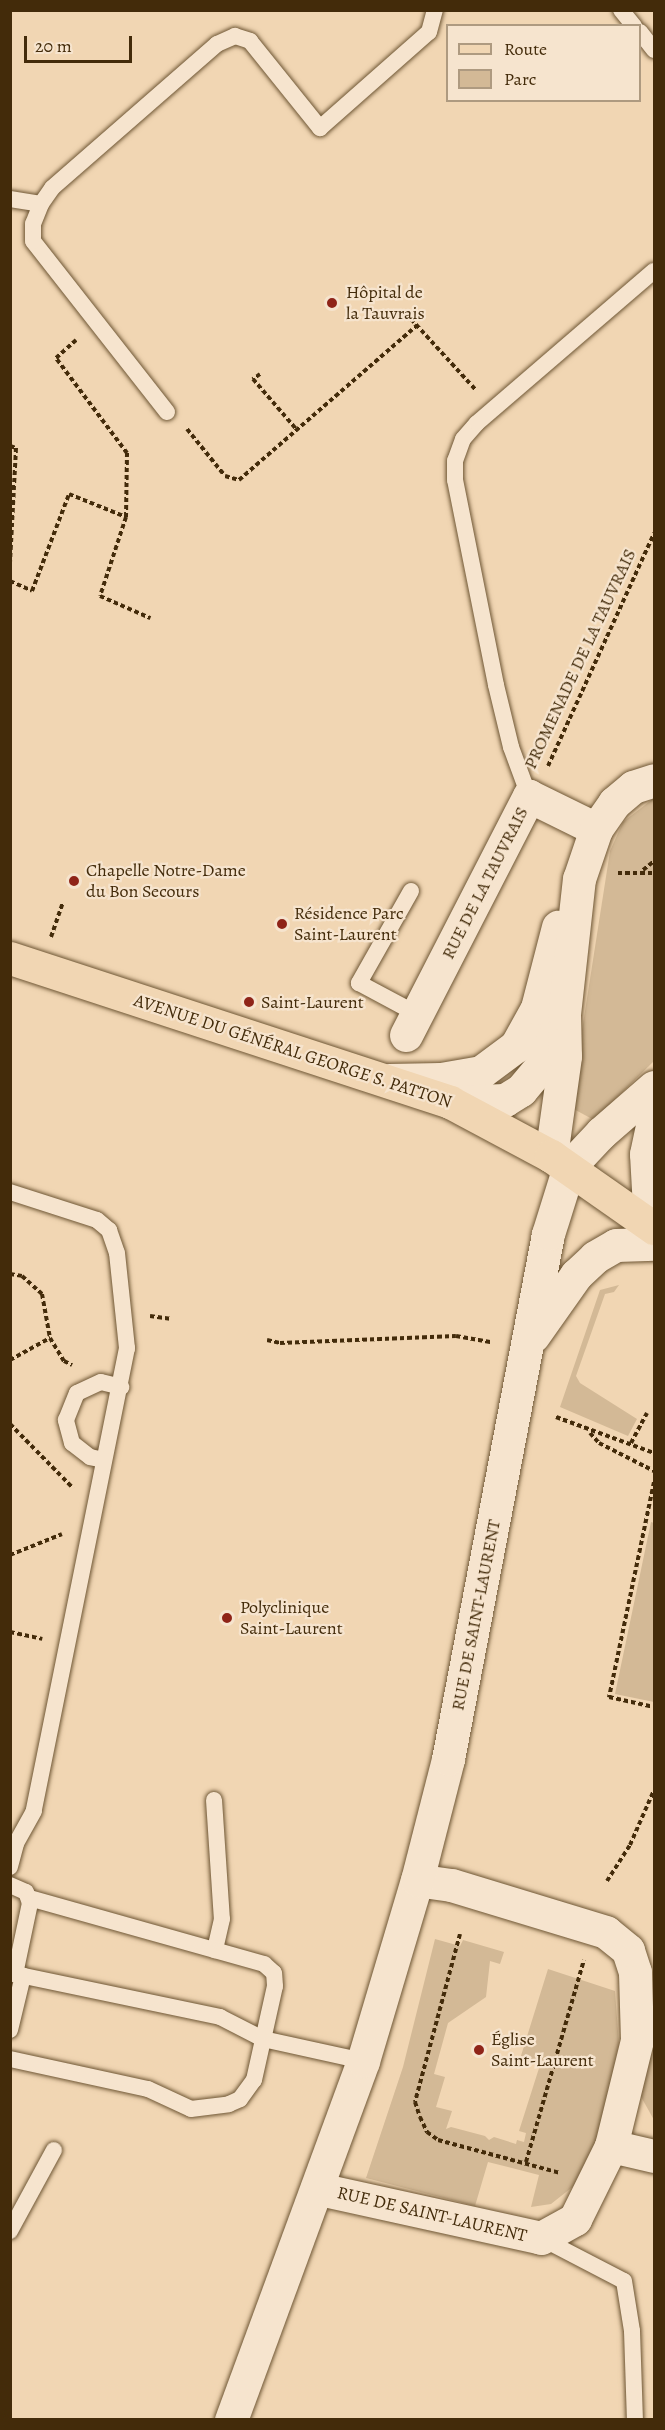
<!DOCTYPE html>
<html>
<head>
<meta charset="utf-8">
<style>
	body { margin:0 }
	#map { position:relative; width:665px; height:2430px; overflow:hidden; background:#f1d6b3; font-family:Alegreya,serif }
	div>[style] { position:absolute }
	.green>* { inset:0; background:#d3b996 }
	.path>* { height:4px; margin-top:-2px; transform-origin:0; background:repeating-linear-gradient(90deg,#432b0a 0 4.5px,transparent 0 7.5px) }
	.roads { filter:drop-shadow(0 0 2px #6e5634) drop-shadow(0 0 2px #6e5634) }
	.service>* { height:16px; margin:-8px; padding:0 8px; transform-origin:8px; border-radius:8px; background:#f6e4ce }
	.minor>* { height:33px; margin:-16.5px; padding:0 16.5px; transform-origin:16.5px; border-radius:16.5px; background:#f6e4ce }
	.tertiary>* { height:33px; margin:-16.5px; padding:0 16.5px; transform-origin:16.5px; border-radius:16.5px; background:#f6e4ce }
	.primary>* { height:33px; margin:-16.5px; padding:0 16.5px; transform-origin:16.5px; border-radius:16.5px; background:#f1d6b3 }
	.dots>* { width:16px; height:16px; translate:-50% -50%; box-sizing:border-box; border:3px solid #f6e4ce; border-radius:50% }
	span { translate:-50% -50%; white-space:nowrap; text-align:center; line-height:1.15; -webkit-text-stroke:4.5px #f6e4ce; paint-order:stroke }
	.poi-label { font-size:18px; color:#432b0a }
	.left { translate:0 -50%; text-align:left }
	.street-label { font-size:18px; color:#432b0a }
	.frame { position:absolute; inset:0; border:12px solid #432b0a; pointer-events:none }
	.legend { position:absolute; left:446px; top:24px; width:195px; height:78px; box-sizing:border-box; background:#f6e4ce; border:2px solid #ae9a80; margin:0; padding:8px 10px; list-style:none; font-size:18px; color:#432b0a }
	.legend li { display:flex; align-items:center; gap:12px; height:30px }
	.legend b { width:30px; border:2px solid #ae9a80 }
	.scale { position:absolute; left:24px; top:36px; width:108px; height:27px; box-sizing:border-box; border:3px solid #432b0a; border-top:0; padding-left:8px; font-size:18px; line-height:21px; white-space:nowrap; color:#432b0a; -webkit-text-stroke:4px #f6e4ce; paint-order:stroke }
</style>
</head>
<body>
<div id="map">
	<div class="green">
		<div style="clip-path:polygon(654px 798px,654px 1061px,594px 1120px,570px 1107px,610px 851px,623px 822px)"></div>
		<div style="clip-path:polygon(619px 1285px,614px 1292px,605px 1294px,576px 1376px,580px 1383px,637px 1419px,628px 1436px,560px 1407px,600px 1290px)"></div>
		<div style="clip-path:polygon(651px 1522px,654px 1523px,654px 1702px,615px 1694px)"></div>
		<div style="clip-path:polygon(435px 1939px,460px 1946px,463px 1940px,504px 1952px,500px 1964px,490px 1961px,486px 1997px,448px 2023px,434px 2074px,445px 2077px,436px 2107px,452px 2111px,446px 2129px,451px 2127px,485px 2136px,489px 2140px,494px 2137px,516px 2144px,517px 2140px,524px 2142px,526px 2133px,519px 2131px,540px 2065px,520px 2059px,548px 1969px,615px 1991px,619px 2045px,602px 2123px,587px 2170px,575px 2185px,551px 2204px,531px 2207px,539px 2175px,488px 2162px,475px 2206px,366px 2178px,403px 2067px)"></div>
		<div style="clip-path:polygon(654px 2003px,654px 2120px,635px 2086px)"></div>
	</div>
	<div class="path">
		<div style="left:411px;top:319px;width:95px;rotate:47.6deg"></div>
		<div style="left:260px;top:374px;width:9px;rotate:144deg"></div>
		<div style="left:253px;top:379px;width:67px;rotate:49.2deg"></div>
		<div style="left:187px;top:429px;width:60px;rotate:51deg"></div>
		<div style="left:225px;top:476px;width:15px;rotate:16deg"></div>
		<div style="left:239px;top:480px;width:236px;rotate:-41deg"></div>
		<div style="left:10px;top:446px;width:6px;rotate:18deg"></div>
		<div style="left:16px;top:448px;width:114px;rotate:93deg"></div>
		<div style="left:126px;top:517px;width:83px;rotate:108.2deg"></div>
		<div style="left:100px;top:596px;width:55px;rotate:23.7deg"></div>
		<div style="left:10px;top:581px;width:24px;rotate:24deg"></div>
		<div style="left:32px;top:591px;width:104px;rotate:-69.1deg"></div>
		<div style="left:69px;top:494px;width:61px;rotate:22deg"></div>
		<div style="left:126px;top:517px;width:64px;rotate:-89.1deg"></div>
		<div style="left:127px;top:453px;width:119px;rotate:-126.8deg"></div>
		<div style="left:56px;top:358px;width:27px;rotate:-42deg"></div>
		<div style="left:548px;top:766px;width:256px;rotate:-65.5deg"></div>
		<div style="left:643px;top:870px;width:14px;rotate:-39deg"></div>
		<div style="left:618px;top:873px;width:36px"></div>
		<div style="left:51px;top:937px;width:36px;rotate:-71deg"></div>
		<div style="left:10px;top:1274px;width:12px;rotate:9deg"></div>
		<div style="left:22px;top:1276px;width:27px;rotate:42deg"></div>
		<div style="left:42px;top:1294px;width:45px;rotate:79.7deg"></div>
		<div style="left:50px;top:1338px;width:27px;rotate:59deg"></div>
		<div style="left:64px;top:1361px;width:9px;rotate:27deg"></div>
		<div style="left:150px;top:1316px;width:22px;rotate:8deg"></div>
		<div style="left:267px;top:1340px;width:13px;rotate:13deg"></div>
		<div style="left:280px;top:1343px;width:176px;rotate:-2.3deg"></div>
		<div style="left:456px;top:1336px;width:36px;rotate:10deg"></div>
		<div style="left:10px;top:1360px;width:46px;rotate:-28.8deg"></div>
		<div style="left:556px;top:1417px;width:104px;rotate:20.2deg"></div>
		<div style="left:10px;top:1424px;width:90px;rotate:45.5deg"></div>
		<div style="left:590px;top:1433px;width:13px;rotate:48deg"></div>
		<div style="left:599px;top:1443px;width:62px;rotate:27deg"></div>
		<div style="left:631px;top:1443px;width:34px;rotate:-62deg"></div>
		<div style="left:654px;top:1482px;width:220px;rotate:101.8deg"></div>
		<div style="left:609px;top:1697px;width:46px;rotate:12.5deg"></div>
		<div style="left:10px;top:1555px;width:56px;rotate:-22deg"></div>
		<div style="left:10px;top:1632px;width:33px;rotate:12deg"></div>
		<div style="left:607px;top:1881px;width:43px;rotate:-57.4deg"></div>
		<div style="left:630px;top:1845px;width:60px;rotate:-66.4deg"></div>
		<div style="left:460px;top:1934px;width:174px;rotate:105deg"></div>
		<div style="left:415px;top:2102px;width:16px;rotate:72deg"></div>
		<div style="left:420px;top:2117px;width:17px;rotate:65deg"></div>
		<div style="left:427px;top:2132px;width:14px;rotate:36deg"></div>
		<div style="left:438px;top:2140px;width:126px;rotate:15.1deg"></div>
		<div style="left:526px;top:2162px;width:210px;rotate:-74deg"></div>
	</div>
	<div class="roads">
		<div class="service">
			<div style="left:621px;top:10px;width:21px;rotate:51deg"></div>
			<div style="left:640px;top:32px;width:23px;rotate:52deg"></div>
			<div style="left:10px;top:199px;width:31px;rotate:9deg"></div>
			<div style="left:167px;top:412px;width:217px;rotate:-128.1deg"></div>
			<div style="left:33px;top:241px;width:17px;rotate:-90deg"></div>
			<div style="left:33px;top:224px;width:22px;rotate:-68deg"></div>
			<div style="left:41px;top:204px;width:19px;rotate:-55deg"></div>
			<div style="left:52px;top:188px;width:219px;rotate:-41.1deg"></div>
			<div style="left:217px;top:44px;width:20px;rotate:-24deg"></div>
			<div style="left:235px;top:36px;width:16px;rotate:18deg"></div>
			<div style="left:250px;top:41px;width:112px;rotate:51.2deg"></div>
			<div style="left:320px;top:128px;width:145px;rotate:-41.4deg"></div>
			<div style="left:429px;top:32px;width:23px;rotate:-75deg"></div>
			<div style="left:529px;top:796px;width:52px;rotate:-110.2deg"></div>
			<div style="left:511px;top:747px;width:64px;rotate:-103.6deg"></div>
			<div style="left:496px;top:685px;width:209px;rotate:-101.3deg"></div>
			<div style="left:455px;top:480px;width:19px;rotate:-90deg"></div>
			<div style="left:455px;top:461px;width:23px;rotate:-70deg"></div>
			<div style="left:463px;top:439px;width:21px;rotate:-49deg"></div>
			<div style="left:477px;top:423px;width:233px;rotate:-40.7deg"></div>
			<div style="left:411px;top:891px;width:106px;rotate:119.5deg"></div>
			<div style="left:359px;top:983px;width:66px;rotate:28.1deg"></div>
			<div style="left:10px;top:1192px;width:91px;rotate:17.8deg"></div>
			<div style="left:97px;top:1220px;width:16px;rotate:40deg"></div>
			<div style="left:109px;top:1230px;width:24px;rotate:71deg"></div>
			<div style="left:117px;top:1253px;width:96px;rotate:84deg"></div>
			<div style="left:127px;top:1348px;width:472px;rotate:101.4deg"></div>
			<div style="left:34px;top:1811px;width:38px;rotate:119deg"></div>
			<div style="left:16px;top:1844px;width:24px;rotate:105deg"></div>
			<div style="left:104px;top:1460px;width:14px;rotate:-168deg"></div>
			<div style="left:90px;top:1457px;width:23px;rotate:-142deg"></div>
			<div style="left:72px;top:1443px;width:24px;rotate:-105deg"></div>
			<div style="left:66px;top:1420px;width:29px;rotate:-68deg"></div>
			<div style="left:77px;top:1393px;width:26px;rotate:-25deg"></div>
			<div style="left:101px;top:1382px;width:21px;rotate:14deg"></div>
			<div style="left:214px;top:1800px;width:119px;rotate:86.2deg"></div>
			<div style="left:222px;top:1919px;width:32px;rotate:103deg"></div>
			<div style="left:10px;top:1885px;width:17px;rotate:24deg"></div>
			<div style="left:26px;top:1892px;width:12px;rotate:70deg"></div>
			<div style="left:30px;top:1903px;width:73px;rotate:101.9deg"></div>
			<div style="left:10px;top:1973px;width:215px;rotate:11.8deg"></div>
			<div style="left:220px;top:2017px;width:48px;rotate:27.1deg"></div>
			<div style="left:263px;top:2039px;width:102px;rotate:12.4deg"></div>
			<div style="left:10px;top:2030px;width:56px;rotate:-76.5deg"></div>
			<div style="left:10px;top:2059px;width:141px;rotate:12.3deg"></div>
			<div style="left:148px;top:2089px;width:47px;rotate:24.9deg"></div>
			<div style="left:191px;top:2109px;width:38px;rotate:-7deg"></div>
			<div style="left:229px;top:2104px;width:12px;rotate:-24deg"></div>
			<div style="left:240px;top:2099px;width:24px;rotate:-54deg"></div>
			<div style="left:254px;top:2080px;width:96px;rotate:-77.4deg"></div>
			<div style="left:275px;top:1986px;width:13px;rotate:-94deg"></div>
			<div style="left:274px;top:1973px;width:13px;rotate:-138deg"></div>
			<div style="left:264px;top:1964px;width:244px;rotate:-164.3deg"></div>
			<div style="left:10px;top:2231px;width:92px;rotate:-61.5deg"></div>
			<div style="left:541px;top:2238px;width:93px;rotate:27.4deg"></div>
			<div style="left:624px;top:2281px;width:51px;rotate:80.9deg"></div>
			<div style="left:632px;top:2331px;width:89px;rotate:88.1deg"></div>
		</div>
		<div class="minor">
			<div style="left:406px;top:1035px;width:269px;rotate:-62.8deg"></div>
			<div style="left:529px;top:796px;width:75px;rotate:26.2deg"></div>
			<div style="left:389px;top:1080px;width:52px;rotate:-1.1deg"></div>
			<div style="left:441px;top:1079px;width:41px;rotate:-9.9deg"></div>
			<div style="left:481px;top:1072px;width:44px;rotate:-36.6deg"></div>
			<div style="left:516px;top:1046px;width:43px;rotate:-61.1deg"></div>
			<div style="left:537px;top:1008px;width:84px;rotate:-75.5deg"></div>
			<div style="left:450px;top:1102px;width:55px;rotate:-2.1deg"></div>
			<div style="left:505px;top:1100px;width:19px;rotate:-32deg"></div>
			<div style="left:521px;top:1090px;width:30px;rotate:-50deg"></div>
			<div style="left:540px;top:1067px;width:47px;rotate:-65.1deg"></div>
			<div style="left:551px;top:1156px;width:101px;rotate:-82deg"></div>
			<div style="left:565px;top:1056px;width:42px;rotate:-91.4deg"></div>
			<div style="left:564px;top:1014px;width:136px;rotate:-83.7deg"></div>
			<div style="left:579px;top:879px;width:53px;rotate:-71.2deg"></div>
			<div style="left:596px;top:829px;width:32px;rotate:-55deg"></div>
			<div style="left:614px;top:803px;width:25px;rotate:-40deg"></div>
			<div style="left:633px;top:787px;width:22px;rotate:-18deg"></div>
			<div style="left:569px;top:1167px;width:47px;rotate:-46.7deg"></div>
			<div style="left:601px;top:1133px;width:70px;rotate:-41deg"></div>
			<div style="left:650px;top:1225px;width:71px;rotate:-93.2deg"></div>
			<div style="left:646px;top:1154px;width:40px;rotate:-78deg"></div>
			<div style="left:611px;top:2146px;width:44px;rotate:13.1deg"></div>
			<div style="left:319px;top:2189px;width:227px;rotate:12.4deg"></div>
			<div style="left:541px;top:2238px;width:39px;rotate:-29deg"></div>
			<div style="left:575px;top:2219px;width:81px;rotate:-63.7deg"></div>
			<div style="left:611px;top:2146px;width:109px;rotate:-76.2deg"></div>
			<div style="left:637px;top:2040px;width:68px;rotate:-91.7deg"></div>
			<div style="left:635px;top:1972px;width:23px;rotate:-108deg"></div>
			<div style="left:628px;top:1950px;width:28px;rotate:-141deg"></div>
			<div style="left:606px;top:1932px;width:162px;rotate:-163.1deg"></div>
			<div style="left:451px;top:1885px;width:34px;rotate:-172deg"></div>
		</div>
		<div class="tertiary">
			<div style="left:533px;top:1336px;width:75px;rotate:-54.8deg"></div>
			<div style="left:576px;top:1275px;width:26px;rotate:-43deg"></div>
			<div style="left:595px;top:1257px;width:24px;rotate:-30deg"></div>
			<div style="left:616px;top:1245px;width:38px;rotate:-2deg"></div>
			<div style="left:231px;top:2420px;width:382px;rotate:-69.8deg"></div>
			<div style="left:363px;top:2061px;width:189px;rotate:-73.4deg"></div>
			<div style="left:417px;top:1880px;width:125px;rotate:-75.6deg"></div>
			<div style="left:448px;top:1759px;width:534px;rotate:-79.22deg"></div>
			<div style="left:548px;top:1234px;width:70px;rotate:-72.6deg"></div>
		</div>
		<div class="primary">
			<div style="left:10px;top:958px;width:463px;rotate:18.1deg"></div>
			<div style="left:450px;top:1102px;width:115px;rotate:28.1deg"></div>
			<div style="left:551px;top:1156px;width:126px;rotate:35deg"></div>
		</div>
	</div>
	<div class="dots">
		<div style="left:332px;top:303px;background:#8f2418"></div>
		<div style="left:74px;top:881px;background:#8f2418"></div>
		<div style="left:282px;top:924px;background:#8f2418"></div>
		<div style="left:249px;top:1002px;background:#8f2418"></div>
		<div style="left:227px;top:1618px;background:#8f2418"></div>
		<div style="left:479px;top:2050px;background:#8f2418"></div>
	</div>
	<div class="poi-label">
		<span class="left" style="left:346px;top:303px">Hôpital de<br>la Tauvrais</span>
		<span class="left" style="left:86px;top:881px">Chapelle Notre-Dame<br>du Bon Secours</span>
		<span class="left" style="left:294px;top:924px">Résidence Parc<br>Saint-Laurent</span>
		<span class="left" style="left:261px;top:1002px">Saint-Laurent</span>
		<span class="left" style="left:240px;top:1618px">Polyclinique<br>Saint-Laurent</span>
		<span class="left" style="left:491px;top:2050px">Église<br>Saint-Laurent</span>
	</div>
	<div class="street-label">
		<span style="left:580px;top:659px;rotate:-65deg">PROMENADE DE LA TAUVRAIS</span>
		<span style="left:485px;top:883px;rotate:-63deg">RUE DE LA TAUVRAIS</span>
		<span style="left:293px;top:1051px;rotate:18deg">AVENUE DU GÉNÉRAL GEORGE S. PATTON</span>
		<span style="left:476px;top:1615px;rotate:-79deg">RUE DE SAINT-LAURENT</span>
		<span style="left:432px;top:2214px;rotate:13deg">RUE DE SAINT-LAURENT</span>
	</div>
	<div class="frame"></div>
	<ul class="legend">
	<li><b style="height:8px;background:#f1d6b3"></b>Route</li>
	<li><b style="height:16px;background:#d3b996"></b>Parc</li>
	</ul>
	<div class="scale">20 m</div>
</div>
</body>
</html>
